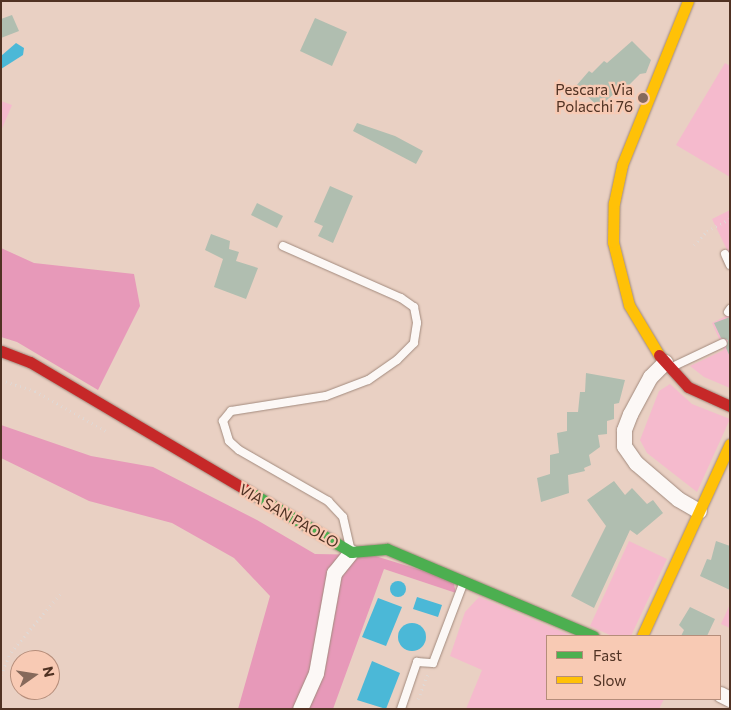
<!DOCTYPE html>
<html>
<head>
<meta charset="utf-8">
<style>
	body { margin:0 }
	#map { position:relative; width:731px; height:710px; overflow:hidden; background:#e9d0c3; font-family:Commissioner,sans-serif }
	div>[style] { position:absolute }
	.green>* { inset:0; background:#f5bacd }
	.forest>* { inset:0; background:#e799b9 }
	.water>* { inset:0; background:#4bb8d7 }
	.round { border-radius:50% }
	.building>* { inset:0; background:#b0beb0 }
	.path>* { height:3px; margin-top:-1.5px; transform-origin:0; background:repeating-linear-gradient(90deg,#e0d8d4 0 1px,transparent 0 5px) }
	.roads { filter:drop-shadow(0 0 1px #a28a7d) drop-shadow(0 0 1px #a28a7d) }
	.lane>* { height:8px; margin:-4px; padding:0 4px; transform-origin:4px; border-radius:4px; background:#fcf8f6 }
	.street>* { height:15px; margin:-7.5px; padding:0 7.5px; transform-origin:7.5px; border-radius:7.5px; background:#fcf8f6 }
	.fast>* { height:11px; margin:-5.5px; padding:0 5.5px; transform-origin:5.5px; border-radius:5.5px; background:#4caf50 }
	.slow>* { height:11px; margin:-5.5px; padding:0 5.5px; transform-origin:5.5px; border-radius:5.5px; background:#ffc107 }
	.jam>* { height:11px; margin:-5.5px; padding:0 5.5px; transform-origin:5.5px; border-radius:5.5px; background:#c62828 }
	.dots>* { width:14px; height:14px; translate:-50% -50%; box-sizing:border-box; border:2px solid #f8cab4; border-radius:50% }
	span { translate:-50% -50%; white-space:nowrap; text-align:center; line-height:1.15; -webkit-text-stroke:4.5px #f8cab4; paint-order:stroke }
	.poi-label { font-size:15px; color:#503223 }
	.right { translate:-100% -50%; text-align:right }
	.street-label { font-size:15px; color:#503223 }
	.frame { position:absolute; inset:0; border:2px solid #503223; pointer-events:none }
	.legend { position:absolute; left:546px; top:635px; width:175px; height:65px; box-sizing:border-box; background:#f8cab4; border:1px solid #b58d7a; margin:0; padding:6px 9px; list-style:none; font-size:15px; color:#503223 }
	.legend li { display:flex; align-items:center; gap:10px; height:25px }
	.legend b { width:25px; border:1px solid #b58d7a }
	.north { position:absolute; left:10px; top:650px; width:50px; height:50px; box-sizing:border-box; background:#f8cab4; border:1px solid #b58d7a; border-radius:50%; rotate:77deg; font-size:14px; font-weight:700; line-height:20px; text-align:center; color:#503223 }
	.north::after { content:''; display:block; margin:auto; width:18px; height:22px; background:#86695b; clip-path:polygon(50% 0,100% 100%,50% 72%,0 100%) }
</style>
</head>
<body>
<div id="map">
	<div class="green">
		<div style="clip-path:polygon(725px 63px,730px 66px,730px 177px,676px 145px)"></div>
		<div style="clip-path:polygon(1px 101px,12px 105px,1px 131px)"></div>
		<div style="clip-path:polygon(730px 210px,730px 256px,712px 219px)"></div>
		<div style="clip-path:polygon(730px 314px,730px 388px,704px 377px,690px 366px,724px 350px,712px 323px)"></div>
		<div style="clip-path:polygon(670px 384px,692px 404px,730px 419px,697px 492px,647px 453px,640px 440px,659px 391px)"></div>
		<div style="clip-path:polygon(629px 541px,667px 559px,631px 636px,612px 636px,590px 626px)"></div>
		<div style="clip-path:polygon(479px 597px,572px 636px,547px 636px,547px 699px,664px 699px,659px 709px,466px 709px,482px 670px,450px 656px,465px 612px)"></div>
		<div style="clip-path:polygon(730px 604px,730px 628px,721px 624px)"></div>
	</div>
	<div class="forest">
		<div style="clip-path:polygon(1px 248px,34px 263px,134px 274px,140px 306px,98px 390px,17px 342px,1px 337px)"></div>
		<div style="clip-path:polygon(1px 425px,91px 456px,153px 467px,257px 520px,315px 554px,372px 555px,453px 580px,456px 593px,384px 569px,333px 709px,238px 709px,270px 596px,234px 558px,172px 523px,89px 501px,1px 458px)"></div>
	</div>
	<div class="water">
		<div style="clip-path:polygon(16px 43px,24px 48px,23px 55px,1px 69px,1px 56px)"></div>
		<div class="round" style="left:390px;top:581px;width:16px;height:16px"></div>
		<div style="clip-path:polygon(417px 597px,442px 605px,438px 617px,413px 609px)"></div>
		<div style="clip-path:polygon(378px 598px,402px 607px,386px 646px,362px 637px)"></div>
		<div class="round" style="left:398px;top:623px;width:28px;height:28px"></div>
		<div style="clip-path:polygon(372px 661px,400px 673px,386px 709px,357px 700px)"></div>
	</div>
	<div class="building">
		<div style="clip-path:polygon(12px 15px,19px 31px,1px 38px,1px 19px)"></div>
		<div style="clip-path:polygon(315px 18px,347px 32px,332px 66px,300px 51px)"></div>
		<div style="clip-path:polygon(632px 41px,651px 60px,646px 73px,640px 74px,629px 85px,625px 84px,599px 107px,576px 86px,589px 71px,592px 73px,604px 61px,607px 63px)"></div>
		<div style="clip-path:polygon(357px 123px,395px 136px,423px 151px,416px 164px,353px 131px)"></div>
		<div style="clip-path:polygon(330px 186px,353px 196px,333px 243px,318px 236px,323px 226px,314px 222px)"></div>
		<div style="clip-path:polygon(257px 203px,283px 216px,277px 228px,251px 215px)"></div>
		<div style="clip-path:polygon(211px 234px,230px 241px,229px 249px,239px 252px,236px 261px,258px 268px,246px 299px,214px 287px,223px 259px,205px 250px)"></div>
		<div style="clip-path:polygon(730px 317px,730px 357px,726px 348px,728px 340px,721px 338px,714px 323px)"></div>
		<div style="clip-path:polygon(586px 373px,625px 380px,619px 403px,614px 404px,614px 419px,607px 421px,607px 434px,598px 435px,600px 447px,589px 455px,591px 465px,584px 468px,585px 471px,568px 475px,569px 493px,541px 502px,537px 478px,550px 474px,550px 455px,559px 453px,557px 433px,567px 431px,567px 412px,578px 412px,580px 392px,585px 392px)"></div>
		<div style="clip-path:polygon(614px 481px,625px 495px,632px 488px,647px 504px,653px 500px,663px 513px,637px 535px,630px 530px,594px 608px,571px 596px,606px 526px,587px 500px)"></div>
		<div style="clip-path:polygon(716px 541px,730px 546px,730px 590px,700px 576px,707px 559px,711px 560px)"></div>
		<div style="clip-path:polygon(690px 607px,715px 619px,707px 636px,681px 636px,684px 630px,679px 625px)"></div>
	</div>
	<div class="path">
		<div style="left:694px;top:245px;width:19px;rotate:-47deg"></div>
		<div style="left:707px;top:231px;width:26px;rotate:-28deg"></div>
		<div style="left:1px;top:380px;width:36px;rotate:18deg"></div>
		<div style="left:35px;top:391px;width:81px;rotate:29.4deg"></div>
		<div style="left:1px;top:675px;width:25px;rotate:-67deg"></div>
		<div style="left:11px;top:652px;width:77px;rotate:-49.7deg"></div>
		<div style="left:418px;top:699px;width:29px;rotate:-68deg"></div>
	</div>
	<div class="roads">
		<div class="lane">
			<div style="left:283px;top:246px;width:129px;rotate:23.8deg"></div>
			<div style="left:401px;top:298px;width:16px;rotate:35deg"></div>
			<div style="left:414px;top:307px;width:16px;rotate:79deg"></div>
			<div style="left:417px;top:323px;width:20px;rotate:99deg"></div>
			<div style="left:414px;top:343px;width:24px;rotate:135deg"></div>
			<div style="left:397px;top:360px;width:35px;rotate:145deg"></div>
			<div style="left:368px;top:380px;width:45px;rotate:159.1deg"></div>
			<div style="left:326px;top:396px;width:96px;rotate:171deg"></div>
			<div style="left:231px;top:411px;width:13px;rotate:129deg"></div>
			<div style="left:223px;top:421px;width:21px;rotate:73deg"></div>
			<div style="left:229px;top:441px;width:13px;rotate:42deg"></div>
			<div style="left:239px;top:450px;width:103px;rotate:29.8deg"></div>
			<div style="left:328px;top:501px;width:22px;rotate:47deg"></div>
			<div style="left:343px;top:517px;width:31px;rotate:77deg"></div>
			<div style="left:725px;top:254px;width:12px;rotate:66deg"></div>
			<div style="left:728px;top:312px;width:4px;rotate:-56deg"></div>
			<div style="left:672px;top:367px;width:56px;rotate:-25.2deg"></div>
			<div style="left:401px;top:709px;width:50px;rotate:-71.2deg"></div>
			<div style="left:417px;top:662px;width:16px;rotate:4deg"></div>
			<div style="left:433px;top:663px;width:85px;rotate:-69.2deg"></div>
		</div>
		<div class="street">
			<div style="left:665px;top:362px;width:21px;rotate:135deg"></div>
			<div style="left:650px;top:377px;width:42px;rotate:118.4deg"></div>
			<div style="left:630px;top:414px;width:17px;rotate:111deg"></div>
			<div style="left:624px;top:430px;width:16px;rotate:90deg"></div>
			<div style="left:624px;top:446px;width:21px;rotate:55deg"></div>
			<div style="left:636px;top:463px;width:55px;rotate:40.6deg"></div>
			<div style="left:678px;top:499px;width:24px;rotate:30deg"></div>
			<div style="left:720px;top:694px;width:11px;rotate:27deg"></div>
			<div style="left:300px;top:709px;width:39px;rotate:-66deg"></div>
			<div style="left:316px;top:673px;width:102px;rotate:-79.8deg"></div>
			<div style="left:334px;top:573px;width:27px;rotate:-51deg"></div>
		</div>
		<div class="fast">
			<div style="left:248px;top:491px;width:120px;rotate:30.6deg"></div>
			<div style="left:351px;top:552px;width:36px;rotate:-5deg"></div>
			<div style="left:387px;top:549px;width:224px;rotate:22.9deg"></div>
		</div>
		<div class="slow">
			<div style="left:659px;top:355px;width:58px;rotate:-121deg"></div>
			<div style="left:629px;top:305px;width:65px;rotate:-104.3deg"></div>
			<div style="left:613px;top:242px;width:39px;rotate:-89deg"></div>
			<div style="left:614px;top:203px;width:39px;rotate:-78deg"></div>
			<div style="left:622px;top:165px;width:177px;rotate:-68.1deg"></div>
			<div style="left:642px;top:636px;width:211px;rotate:-65.4deg"></div>
		</div>
		<div class="jam">
			<div style="left:1px;top:351px;width:31px;rotate:21deg"></div>
			<div style="left:30px;top:362px;width:253px;rotate:30.6deg"></div>
			<div style="left:659px;top:355px;width:43px;rotate:47.8deg"></div>
			<div style="left:688px;top:387px;width:46px;rotate:24.3deg"></div>
		</div>
	</div>
	<div class="dots">
		<div style="left:643px;top:98px;background:#86695b"></div>
	</div>
	<div class="poi-label">
		<span class="right" style="left:633px;top:98px">Pescara Via<br>Polacchi 76</span>
	</div>
	<div class="street-label">
		<span style="left:289px;top:516px;rotate:30deg">VIA SAN PAOLO</span>
	</div>
	<div class="frame"></div>
	<ul class="legend">
	<li><b style="height:6px;background:#4caf50"></b>Fast</li>
	<li><b style="height:6px;background:#ffc107"></b>Slow</li>
	</ul>
	<div class="north">N</div>
</div>
</body>
</html>
